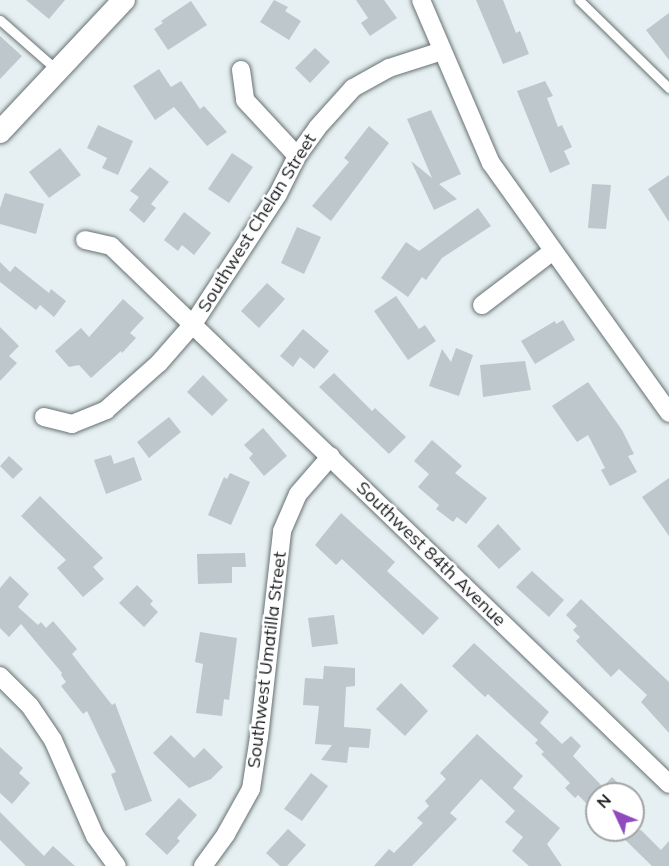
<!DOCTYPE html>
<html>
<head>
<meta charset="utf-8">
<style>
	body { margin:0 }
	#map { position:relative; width:669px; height:866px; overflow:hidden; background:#e6f0f2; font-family:Mulish,sans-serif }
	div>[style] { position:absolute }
	.building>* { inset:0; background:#bec7cb }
	.roads { filter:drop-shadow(0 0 2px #687172) drop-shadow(0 0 2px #687172) }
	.service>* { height:9px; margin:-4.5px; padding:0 4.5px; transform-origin:4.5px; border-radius:4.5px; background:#fff }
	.minor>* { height:18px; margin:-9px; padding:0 9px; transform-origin:9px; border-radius:9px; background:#fff }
	.tertiary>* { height:22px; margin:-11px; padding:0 11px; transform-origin:11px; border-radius:11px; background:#fff }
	span { translate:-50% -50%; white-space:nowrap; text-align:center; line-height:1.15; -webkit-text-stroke:4.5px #fff; paint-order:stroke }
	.street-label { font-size:18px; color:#1a1e1f }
	.north { position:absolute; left:585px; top:782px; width:60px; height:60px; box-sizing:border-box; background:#fff; border:2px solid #a3a5a5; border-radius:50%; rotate:314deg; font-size:16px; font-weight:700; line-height:24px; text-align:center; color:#1a1e1f }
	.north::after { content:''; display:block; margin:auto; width:21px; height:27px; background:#8f4abd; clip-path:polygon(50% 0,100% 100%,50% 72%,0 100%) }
</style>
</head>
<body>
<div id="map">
	<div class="building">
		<div style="clip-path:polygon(26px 0,65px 0,49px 19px)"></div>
		<div style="clip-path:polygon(274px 0,288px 7px,285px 11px,301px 21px,289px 40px,260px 22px)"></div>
		<div style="clip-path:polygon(356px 0,384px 0,397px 18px,370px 36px,361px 23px,368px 18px)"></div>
		<div style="clip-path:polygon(476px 0,503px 0,516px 33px,520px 31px,529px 54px,503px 64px)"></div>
		<div style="clip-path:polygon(191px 1px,207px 25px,168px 50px,154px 29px,163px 23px,161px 21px)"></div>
		<div style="clip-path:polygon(669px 13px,669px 60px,646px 30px)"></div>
		<div style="clip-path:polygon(0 36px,22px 56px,0 79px)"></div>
		<div style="clip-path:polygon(315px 48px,330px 62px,310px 83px,295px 68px)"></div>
		<div style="clip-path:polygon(159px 69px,171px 87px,181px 81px,200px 109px,204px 106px,227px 132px,207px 146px,174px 107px,155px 120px,133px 86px)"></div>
		<div style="clip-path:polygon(545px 81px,553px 96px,547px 98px,558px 127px,562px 125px,572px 147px,564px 151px,570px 164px,550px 173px,517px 91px)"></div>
		<div style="clip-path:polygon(431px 110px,461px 174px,439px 184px,457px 199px,434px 210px,411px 161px,432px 178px,407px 119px)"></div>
		<div style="clip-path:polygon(98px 125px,133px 141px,118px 175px,102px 168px,107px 158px,87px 148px)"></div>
		<div style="clip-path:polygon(369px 126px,389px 143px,331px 221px,312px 206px,349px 162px,344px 158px)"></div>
		<div style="clip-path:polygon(60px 148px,81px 175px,49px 198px,29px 172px)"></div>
		<div style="clip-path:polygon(232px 153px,253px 167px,229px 203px,208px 189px)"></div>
		<div style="clip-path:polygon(150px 167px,169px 182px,151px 204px,156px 208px,144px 223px,129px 210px,139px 197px,130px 191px)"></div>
		<div style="clip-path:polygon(669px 175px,669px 222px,648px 189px)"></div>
		<div style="clip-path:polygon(592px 184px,611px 185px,606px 229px,588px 228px)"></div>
		<div style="clip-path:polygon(5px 193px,44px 204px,36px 234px,0 224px,0 208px)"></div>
		<div style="clip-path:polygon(478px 208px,491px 226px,442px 258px,426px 280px,422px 277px,408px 297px,381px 278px,406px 242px,419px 251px)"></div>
		<div style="clip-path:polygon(184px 212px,211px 233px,194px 255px,182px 245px,178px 251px,164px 240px)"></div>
		<div style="clip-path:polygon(297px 227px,321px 237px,304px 274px,281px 263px)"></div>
		<div style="clip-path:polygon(0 262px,10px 272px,15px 266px,49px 293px,51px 289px,66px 301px,54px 317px,40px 305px,36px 310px,0 282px)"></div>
		<div style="clip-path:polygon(267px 283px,285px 299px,259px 328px,241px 311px)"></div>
		<div style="clip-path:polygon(396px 296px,419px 329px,425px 325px,436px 341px,408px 360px,374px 311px)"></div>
		<div style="clip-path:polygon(123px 299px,144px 318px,130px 333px,136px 338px,122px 353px,121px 351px,91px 378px,79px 365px,69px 367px,55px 351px,81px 328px,89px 337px)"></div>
		<div style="clip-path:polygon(563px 320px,575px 340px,535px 364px,521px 341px,555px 321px,556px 324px)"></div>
		<div style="clip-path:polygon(0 327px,19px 346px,9px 356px,17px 363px,0 381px)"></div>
		<div style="clip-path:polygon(303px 329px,329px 351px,314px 369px,300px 357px,293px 367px,280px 356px)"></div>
		<div style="clip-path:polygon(456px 348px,473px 355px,459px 396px,429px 386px,442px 349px,451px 362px)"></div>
		<div style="clip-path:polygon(525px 361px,531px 390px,483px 397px,480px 365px)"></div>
		<div style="clip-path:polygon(334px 373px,372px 411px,375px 408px,406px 437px,389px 454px,319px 387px)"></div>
		<div style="clip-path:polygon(203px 375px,228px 400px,212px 416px,187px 392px)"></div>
		<div style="clip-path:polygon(588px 382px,622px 430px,634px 454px,628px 456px,637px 472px,610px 486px,601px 470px,605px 468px,588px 435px,577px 442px,552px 406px)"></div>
		<div style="clip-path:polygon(169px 417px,181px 432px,149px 458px,137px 442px)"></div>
		<div style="clip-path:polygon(263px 428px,287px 456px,264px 476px,249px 458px,253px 454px,244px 445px)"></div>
		<div style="clip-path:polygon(432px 440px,462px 466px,455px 473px,487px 498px,466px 524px,457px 517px,453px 522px,436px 509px,439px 505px,418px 487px,429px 474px,414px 461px)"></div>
		<div style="clip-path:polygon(111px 455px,114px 464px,134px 457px,142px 480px,106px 494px,94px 460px)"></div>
		<div style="clip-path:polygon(9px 456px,23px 469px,13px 479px,0 466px)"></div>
		<div style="clip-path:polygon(230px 473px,250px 482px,231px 525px,208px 515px,224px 477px,227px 479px)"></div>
		<div style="clip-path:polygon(669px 478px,669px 536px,642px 497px)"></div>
		<div style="clip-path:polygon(40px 496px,103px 558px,93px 567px,104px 579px,83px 597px,57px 568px,66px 560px,21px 516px)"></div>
		<div style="clip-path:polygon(341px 513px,395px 562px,387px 571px,439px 618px,423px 635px,342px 559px,336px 565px,315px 545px)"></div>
		<div style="clip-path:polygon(498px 524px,521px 549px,499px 569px,477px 546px)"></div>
		<div style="clip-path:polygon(245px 553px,246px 567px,232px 567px,232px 583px,198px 584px,197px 554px)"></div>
		<div style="clip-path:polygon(532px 571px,564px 600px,549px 617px,516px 587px)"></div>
		<div style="clip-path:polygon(10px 576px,29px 594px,18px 607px,38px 625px,41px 622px,46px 628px,53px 621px,77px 649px,72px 654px,112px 705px,115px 703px,152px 801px,125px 811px,111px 774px,116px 772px,87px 711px,83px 714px,61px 686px,66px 682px,61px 675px,62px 673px,21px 624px,9px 637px,0 628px,0 588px)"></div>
		<div style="clip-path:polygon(137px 585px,153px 601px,150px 604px,158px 612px,144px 627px,119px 603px)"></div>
		<div style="clip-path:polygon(581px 599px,669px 682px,669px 733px,641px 702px,647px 695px,619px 669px,611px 677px,576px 641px,580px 637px,573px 630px,577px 626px,566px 615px)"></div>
		<div style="clip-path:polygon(334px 615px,338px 644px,312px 647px,308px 618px)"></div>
		<div style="clip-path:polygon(200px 632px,237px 638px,229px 700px,224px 699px,222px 716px,196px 713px,203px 664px,195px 662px)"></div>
		<div style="clip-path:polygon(474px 643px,549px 712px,540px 723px,562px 744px,571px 736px,581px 746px,573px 756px,603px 787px,612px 777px,629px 794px,597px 794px,597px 814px,578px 795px,575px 798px,565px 788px,570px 783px,541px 754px,544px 752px,535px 743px,538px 740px,488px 694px,485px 697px,452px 666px)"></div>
		<div style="clip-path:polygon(324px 666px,355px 668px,355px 686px,346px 687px,344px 727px,371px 729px,369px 748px,349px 747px,347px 763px,321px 760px,332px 745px,315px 744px,319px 706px,303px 705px,305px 678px,323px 679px)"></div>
		<div style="clip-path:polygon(401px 683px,428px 711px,405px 736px,376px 709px)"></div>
		<div style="clip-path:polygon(477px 734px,523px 776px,513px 788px,560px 828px,547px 844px,562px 866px,529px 866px,512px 851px,523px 837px,505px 822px,515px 811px,481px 779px,450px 813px,457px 819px,412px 866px,374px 866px,389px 849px,394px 853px,423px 823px,417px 818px,429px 806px,425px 801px,446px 779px,440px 773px)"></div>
		<div style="clip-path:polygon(171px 735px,194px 758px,204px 748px,223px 767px,211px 779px,189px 788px,153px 753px)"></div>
		<div style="clip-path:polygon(0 747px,23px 768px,19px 773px,30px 783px,12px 804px,0 793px)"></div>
		<div style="clip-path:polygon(311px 773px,328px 786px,302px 821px,284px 809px)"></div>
		<div style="clip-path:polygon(179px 798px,197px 815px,177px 838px,180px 841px,167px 855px,145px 834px)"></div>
		<div style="clip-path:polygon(0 812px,44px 856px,53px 846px,75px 866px,26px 866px,0 840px)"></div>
		<div style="clip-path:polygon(288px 829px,306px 845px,287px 866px,280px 866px,266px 853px)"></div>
		<div style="clip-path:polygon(615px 830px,641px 830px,661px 850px,669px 841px,669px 866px,652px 866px)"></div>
	</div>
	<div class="roads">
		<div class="service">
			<div style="left:579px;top:0;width:126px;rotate:44.4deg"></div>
			<div style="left:0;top:20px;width:76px;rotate:41.3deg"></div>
		</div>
		<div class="minor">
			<div style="left:421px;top:0;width:177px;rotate:66.8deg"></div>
			<div style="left:491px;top:163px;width:307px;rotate:54.5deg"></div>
			<div style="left:241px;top:70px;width:30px;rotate:82deg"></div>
			<div style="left:245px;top:100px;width:76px;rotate:47.1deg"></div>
			<div style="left:85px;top:240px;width:27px;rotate:13deg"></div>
			<div style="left:111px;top:246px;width:775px;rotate:43.95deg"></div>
			<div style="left:482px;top:305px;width:89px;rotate:-37.3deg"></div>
			<div style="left:44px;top:417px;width:29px;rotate:14deg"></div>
			<div style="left:72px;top:424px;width:37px;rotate:-22deg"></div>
			<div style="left:106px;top:410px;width:71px;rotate:-41.6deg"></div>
			<div style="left:159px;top:363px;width:52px;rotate:-48.9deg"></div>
			<div style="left:193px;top:324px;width:155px;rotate:-56.8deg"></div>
			<div style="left:278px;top:194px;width:42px;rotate:-63.4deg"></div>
			<div style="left:297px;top:156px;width:34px;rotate:-54deg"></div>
			<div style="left:317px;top:128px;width:54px;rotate:-48deg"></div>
			<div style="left:353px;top:88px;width:41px;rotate:-29.1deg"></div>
			<div style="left:389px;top:68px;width:56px;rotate:-17.8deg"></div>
			<div style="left:0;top:676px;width:42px;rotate:45deg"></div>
			<div style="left:30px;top:706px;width:41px;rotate:55.9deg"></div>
			<div style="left:53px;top:740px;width:105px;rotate:66.4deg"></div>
			<div style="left:95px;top:836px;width:37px;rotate:54deg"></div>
			<div style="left:203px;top:866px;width:39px;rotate:-54deg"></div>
			<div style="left:226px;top:834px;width:51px;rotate:-60.9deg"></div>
			<div style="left:251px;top:789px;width:53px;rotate:-81.3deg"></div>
			<div style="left:259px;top:737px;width:207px;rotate:-83.6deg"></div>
			<div style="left:282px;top:531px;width:40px;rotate:-66.6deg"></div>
			<div style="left:298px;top:494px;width:50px;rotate:-49deg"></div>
		</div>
		<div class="tertiary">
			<div style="left:0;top:132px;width:181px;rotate:-46.8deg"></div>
		</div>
	</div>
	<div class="street-label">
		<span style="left:257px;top:223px;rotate:-58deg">Southwest Chelan Street</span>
		<span style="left:431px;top:554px;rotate:44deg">Southwest 84th Avenue</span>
		<span style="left:267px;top:660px;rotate:-83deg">Southwest Umatilla Street</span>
	</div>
	<div class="north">N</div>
</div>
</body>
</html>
